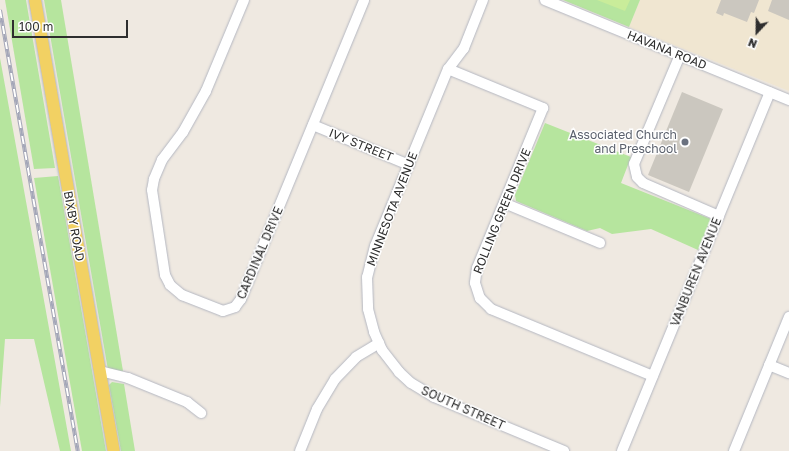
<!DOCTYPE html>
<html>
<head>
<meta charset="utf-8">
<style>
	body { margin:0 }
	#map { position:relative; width:789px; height:451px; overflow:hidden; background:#efe9e1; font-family:"Golos Text",sans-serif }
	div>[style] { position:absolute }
	.education>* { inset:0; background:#f0e6d1 }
	.green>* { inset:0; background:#b6e59e }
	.pitch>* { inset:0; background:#c9ec9a }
	.building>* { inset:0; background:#cbc7bf }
	.roads { filter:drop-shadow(0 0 1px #b4b7c1) drop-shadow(0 0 1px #b4b7c1) }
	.minor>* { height:10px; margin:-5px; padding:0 5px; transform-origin:5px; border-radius:5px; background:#fff }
	.major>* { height:12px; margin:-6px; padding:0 6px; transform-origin:6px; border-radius:6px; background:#f2d163 }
	.rail>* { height:4px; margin-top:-2px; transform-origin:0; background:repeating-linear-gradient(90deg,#fff 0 8px,#a3a6b8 0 16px); box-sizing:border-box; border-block:1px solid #a3a6b8 }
	.dots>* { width:11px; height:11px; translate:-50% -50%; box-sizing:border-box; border:2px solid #fff; border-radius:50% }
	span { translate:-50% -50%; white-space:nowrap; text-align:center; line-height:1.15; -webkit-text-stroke:3px #fff; paint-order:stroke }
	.street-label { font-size:12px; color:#2e2e2e }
	.worship-label { font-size:12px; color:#5b616d }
	.right { translate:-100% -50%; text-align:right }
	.north { position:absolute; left:737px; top:12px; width:40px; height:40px; -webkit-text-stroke:3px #fff; paint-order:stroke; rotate:202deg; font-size:11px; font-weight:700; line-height:16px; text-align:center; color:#2e2e2e }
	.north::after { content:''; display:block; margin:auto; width:14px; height:18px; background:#2e2e2e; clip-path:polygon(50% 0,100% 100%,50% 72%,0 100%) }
	.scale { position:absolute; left:12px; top:20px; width:116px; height:18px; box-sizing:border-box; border:2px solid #2e2e2e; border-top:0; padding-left:5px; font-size:12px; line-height:14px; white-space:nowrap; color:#2e2e2e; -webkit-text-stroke:3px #fff; paint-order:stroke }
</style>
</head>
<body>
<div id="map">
	<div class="education">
		<div style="clip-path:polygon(640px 0,789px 0,789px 91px,629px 27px)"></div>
	</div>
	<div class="green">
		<div style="clip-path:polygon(5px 0,26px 0,55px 168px,34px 169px)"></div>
		<div style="clip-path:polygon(44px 0,61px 0,123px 371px,108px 370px)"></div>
		<div style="clip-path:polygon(563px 0,640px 0,629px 27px)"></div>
		<div style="clip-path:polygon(0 58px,49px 328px,71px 451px,60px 451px,34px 339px,5px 339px,0 407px)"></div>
		<div style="clip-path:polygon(545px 123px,631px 157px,621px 183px,711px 219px,698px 250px,651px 229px,612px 234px,600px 228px,587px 231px,516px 201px,515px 195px)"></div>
		<div style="clip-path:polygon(58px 176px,106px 451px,82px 451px,34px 178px)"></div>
		<div style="clip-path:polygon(112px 382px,124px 384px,135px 451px,121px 451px,109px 385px)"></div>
	</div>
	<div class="pitch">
		<div style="clip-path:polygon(597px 0,630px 0,625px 11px)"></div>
	</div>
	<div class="building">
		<div style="clip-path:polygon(721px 0,759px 0,754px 13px,751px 12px,747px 22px,724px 13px,723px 16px,716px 13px)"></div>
		<div style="clip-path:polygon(772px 0,789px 0,789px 20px,768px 11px)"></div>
		<div style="clip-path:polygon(682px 92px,723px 109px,689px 192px,648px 175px)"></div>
	</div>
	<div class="roads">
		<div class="minor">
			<div style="left:244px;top:0;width:99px;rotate:112.7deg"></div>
			<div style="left:206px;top:91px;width:47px;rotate:119.3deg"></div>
			<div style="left:183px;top:132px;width:35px;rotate:127deg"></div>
			<div style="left:162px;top:160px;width:21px;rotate:113deg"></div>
			<div style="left:154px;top:179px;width:11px;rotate:100deg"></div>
			<div style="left:152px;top:190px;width:86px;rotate:81.3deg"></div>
			<div style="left:165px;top:275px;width:11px;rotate:63deg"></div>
			<div style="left:170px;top:285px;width:16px;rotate:40deg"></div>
			<div style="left:182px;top:295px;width:44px;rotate:21.3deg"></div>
			<div style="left:223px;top:311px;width:13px;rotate:-18deg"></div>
			<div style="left:235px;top:307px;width:10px;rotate:-53deg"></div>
			<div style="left:241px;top:299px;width:323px;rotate:-67.6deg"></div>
			<div style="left:483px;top:0;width:52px;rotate:111.6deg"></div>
			<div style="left:464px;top:48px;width:26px;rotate:127deg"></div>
			<div style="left:448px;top:69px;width:191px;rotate:112.4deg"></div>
			<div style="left:375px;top:246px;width:32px;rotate:104deg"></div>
			<div style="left:367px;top:277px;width:32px;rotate:88deg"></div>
			<div style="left:368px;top:309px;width:24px;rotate:75deg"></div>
			<div style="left:374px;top:332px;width:20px;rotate:66deg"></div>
			<div style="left:382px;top:350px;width:28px;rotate:52deg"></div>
			<div style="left:399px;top:372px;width:16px;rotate:43deg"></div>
			<div style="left:411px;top:383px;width:27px;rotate:31deg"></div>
			<div style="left:434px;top:397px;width:141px;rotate:22.6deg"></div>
			<div style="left:545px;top:0;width:264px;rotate:22.3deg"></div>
			<div style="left:680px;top:55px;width:118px;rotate:112.9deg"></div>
			<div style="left:634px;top:164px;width:13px;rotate:77deg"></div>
			<div style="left:637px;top:177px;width:8px;rotate:45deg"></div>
			<div style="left:643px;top:183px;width:83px;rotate:23.5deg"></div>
			<div style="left:448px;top:69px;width:103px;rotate:22.3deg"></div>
			<div style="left:543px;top:108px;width:173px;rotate:112.4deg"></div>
			<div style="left:477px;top:268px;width:15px;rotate:98deg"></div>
			<div style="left:475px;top:283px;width:16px;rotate:72deg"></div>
			<div style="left:480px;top:298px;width:16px;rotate:45deg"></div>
			<div style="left:491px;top:309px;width:175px;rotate:22.5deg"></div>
			<div style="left:313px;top:125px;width:104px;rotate:22.6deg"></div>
			<div style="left:504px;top:203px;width:104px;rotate:22.6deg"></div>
			<div style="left:769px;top:365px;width:22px;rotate:22deg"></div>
			<div style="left:100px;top:371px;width:29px;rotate:14deg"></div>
			<div style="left:128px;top:378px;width:64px;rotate:22.1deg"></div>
			<div style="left:187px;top:402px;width:18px;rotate:38deg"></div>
			<div style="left:300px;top:451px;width:45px;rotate:-68deg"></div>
			<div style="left:317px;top:409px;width:35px;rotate:-59deg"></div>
			<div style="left:335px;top:379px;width:30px;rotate:-46deg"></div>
			<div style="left:356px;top:357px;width:27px;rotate:-31deg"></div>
			<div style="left:622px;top:451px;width:388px;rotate:-67.6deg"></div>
			<div style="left:734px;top:451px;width:145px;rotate:-67.7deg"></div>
		</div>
		<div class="major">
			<div style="left:35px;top:0;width:458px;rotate:80.1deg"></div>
		</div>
	</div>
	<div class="rail">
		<div style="left:0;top:10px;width:448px;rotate:80deg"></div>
	</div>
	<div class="dots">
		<div style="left:685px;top:142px;background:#6b7280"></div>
	</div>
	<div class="street-label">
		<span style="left:667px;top:50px;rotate:22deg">HAVANA ROAD</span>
		<span style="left:361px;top:145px;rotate:22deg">IVY STREET</span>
		<span style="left:392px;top:209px;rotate:-69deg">MINNESOTA AVENUE</span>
		<span style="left:502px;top:211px;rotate:-68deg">ROLLING GREEN DRIVE</span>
		<span style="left:74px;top:226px;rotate:80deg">BIXBY ROAD</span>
		<span style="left:260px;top:253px;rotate:-67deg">CARDINAL DRIVE</span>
		<span style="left:696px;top:272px;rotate:-68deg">VANBUREN AVENUE</span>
		<span style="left:463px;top:408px;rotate:24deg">SOUTH STREET</span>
	</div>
	<div class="worship-label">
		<span class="right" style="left:677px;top:142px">Associated Church<br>and Preschool</span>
	</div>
	<div class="north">N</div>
	<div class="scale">100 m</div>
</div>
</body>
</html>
